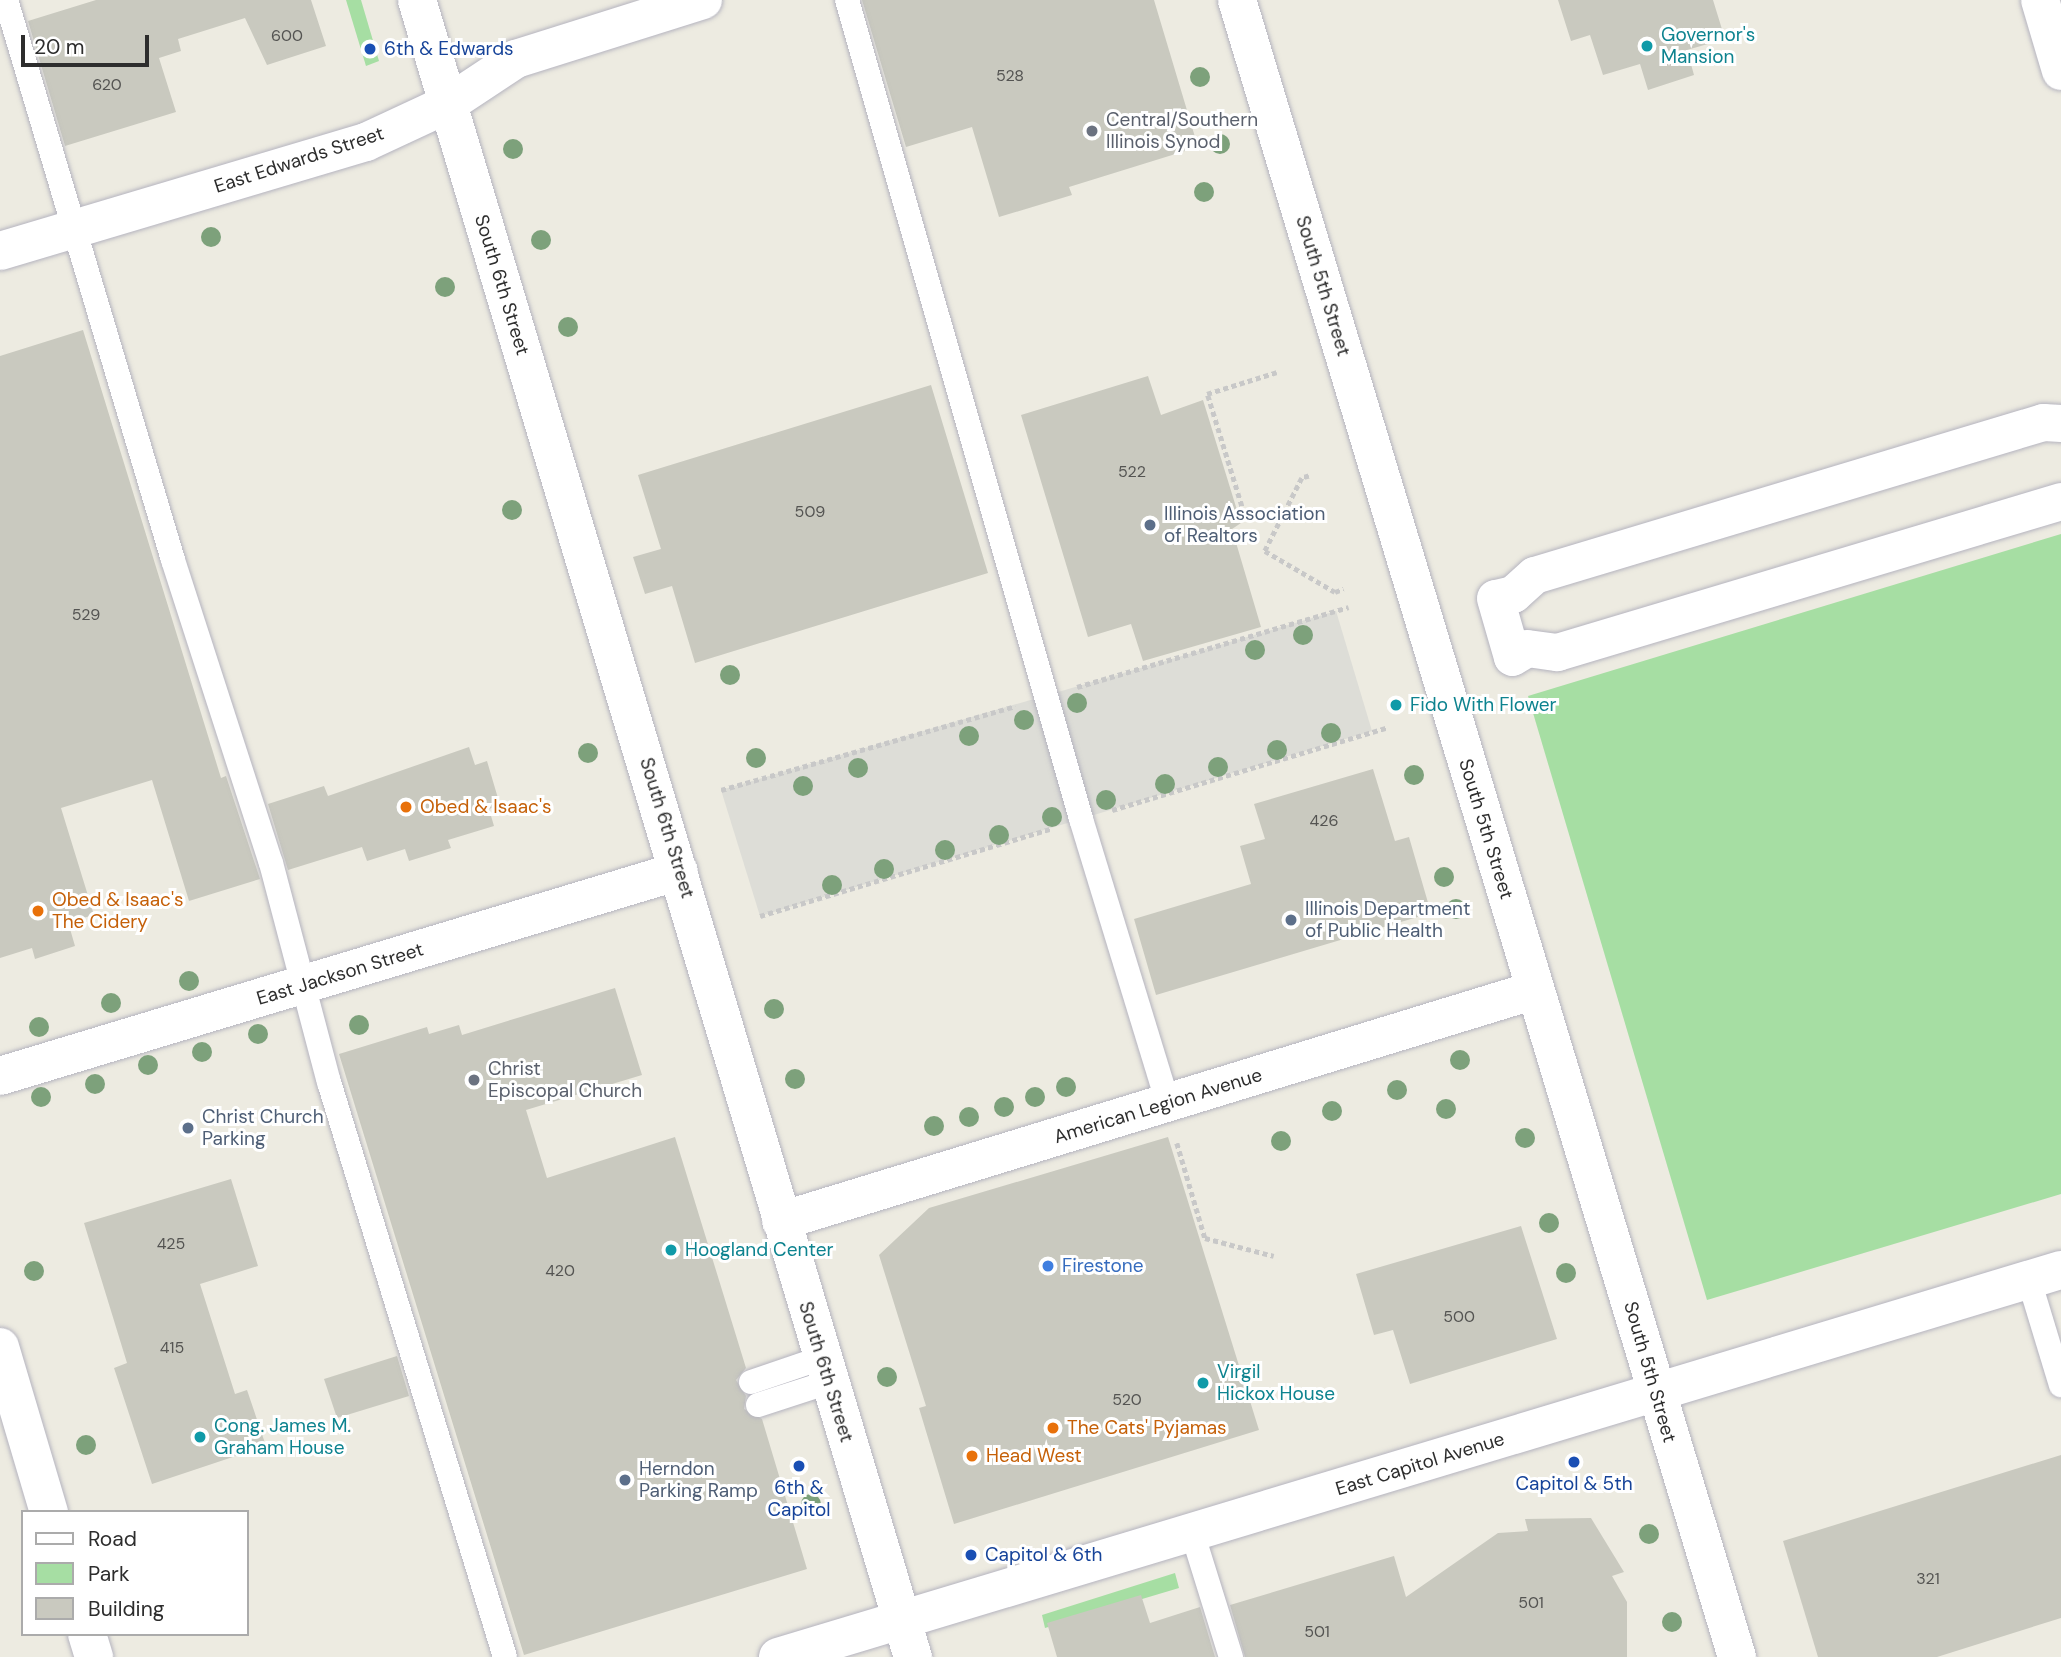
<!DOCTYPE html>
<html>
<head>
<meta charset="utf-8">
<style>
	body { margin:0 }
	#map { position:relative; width:2061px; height:1657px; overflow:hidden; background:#edebe1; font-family:"DM Sans",sans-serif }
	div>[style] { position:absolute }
	.green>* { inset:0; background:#a6dea3 }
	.plaza>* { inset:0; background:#ddddd7 }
	.building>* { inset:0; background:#c9c9bf }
	.path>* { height:4.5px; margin-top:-2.25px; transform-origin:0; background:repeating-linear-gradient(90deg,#c8c8c8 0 5px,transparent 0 8.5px) }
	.roads { filter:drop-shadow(0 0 2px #b5b4bf) drop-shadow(0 0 2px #b5b4bf) }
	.service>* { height:24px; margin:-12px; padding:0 12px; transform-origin:12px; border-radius:12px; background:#fff }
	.pedestrian>* { height:37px; margin:-18.5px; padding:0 18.5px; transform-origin:18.5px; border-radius:18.5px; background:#fff }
	.minor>* { height:38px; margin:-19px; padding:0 19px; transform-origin:19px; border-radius:19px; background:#fff }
	.secondary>* { height:38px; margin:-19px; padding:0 19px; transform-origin:19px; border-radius:19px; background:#fff }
	.trees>* { width:20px; height:20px; margin:-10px; border-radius:50%; background:#7da17b }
	.dots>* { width:19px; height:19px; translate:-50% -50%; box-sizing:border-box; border:4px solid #fff; border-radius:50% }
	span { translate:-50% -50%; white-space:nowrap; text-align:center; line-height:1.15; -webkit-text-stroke:6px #fff; paint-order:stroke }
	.number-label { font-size:16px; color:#545452 }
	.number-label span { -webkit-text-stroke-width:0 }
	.culture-label { font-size:19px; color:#0d838f }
	.left { translate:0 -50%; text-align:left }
	.transit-label { font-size:19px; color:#164399 }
	.worship-label { font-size:19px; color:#5b616d }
	.street-label { font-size:19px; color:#2d2d2d }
	.service-label { font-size:19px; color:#4e5e75 }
	.food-label { font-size:19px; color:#c56008 }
	.shop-label { font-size:19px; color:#366cbe }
	.legend { position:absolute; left:21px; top:1510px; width:228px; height:126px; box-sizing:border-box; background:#fff; border:2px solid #ababab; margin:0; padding:9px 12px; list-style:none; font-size:21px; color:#2d2d2d }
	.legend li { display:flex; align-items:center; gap:14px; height:35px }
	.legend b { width:35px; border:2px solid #ababab }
	.scale { position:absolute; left:21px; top:35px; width:128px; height:32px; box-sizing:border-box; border:4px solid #2d2d2d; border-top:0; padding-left:9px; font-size:21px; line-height:24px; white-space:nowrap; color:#2d2d2d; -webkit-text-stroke:5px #fff; paint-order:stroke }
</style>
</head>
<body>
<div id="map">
	<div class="green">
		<div style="clip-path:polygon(346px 0,361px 0,379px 61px,366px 66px)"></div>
		<div style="clip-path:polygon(2061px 534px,2061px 1194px,1707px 1300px,1528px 696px)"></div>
		<div style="clip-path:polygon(1175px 1573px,1179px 1588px,1045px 1628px,1042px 1615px)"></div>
	</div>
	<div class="plaza">
		<div style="clip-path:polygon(1336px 611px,1372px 731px,760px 916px,721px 790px)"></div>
	</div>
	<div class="building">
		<div style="clip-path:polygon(96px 0,311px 0,326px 46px,267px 65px,245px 18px,178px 39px,181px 51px,159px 58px,176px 112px,65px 146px,28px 21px)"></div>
		<div style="clip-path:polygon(862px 0,1154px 0,1198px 147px,1069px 187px,1072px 195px,999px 217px,972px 127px,906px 147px)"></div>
		<div style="clip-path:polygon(1558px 0,1713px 0,1725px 39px,1687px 50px,1694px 75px,1648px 90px,1640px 64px,1603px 75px,1590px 35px,1571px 41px)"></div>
		<div style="clip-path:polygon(83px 330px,221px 778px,226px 776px,260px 879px,189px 901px,152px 780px,61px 808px,94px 915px,68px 922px,75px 946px,35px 959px,32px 948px,0 958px,0 356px)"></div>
		<div style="clip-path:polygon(1148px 376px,1161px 415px,1203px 400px,1241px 523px,1232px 529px,1261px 627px,1143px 661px,1131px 624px,1088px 637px,1021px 415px)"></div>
		<div style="clip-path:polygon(931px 385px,988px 573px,695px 663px,672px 586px,645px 594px,633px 557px,661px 549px,638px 475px)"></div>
		<div style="clip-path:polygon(469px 747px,475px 765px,487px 761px,500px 805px,489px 809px,494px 826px,448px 840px,451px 848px,409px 861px,405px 849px,367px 861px,362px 847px,288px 870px,268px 804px,324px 786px,328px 796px)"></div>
		<div style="clip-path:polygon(1373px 769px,1395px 841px,1409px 837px,1431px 913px,1156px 995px,1134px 919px,1251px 884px,1240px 846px,1265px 839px,1254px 804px)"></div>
		<div style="clip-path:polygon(615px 988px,642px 1075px,526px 1110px,547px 1178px,675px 1137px,746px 1368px,736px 1380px,746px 1396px,744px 1409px,762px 1419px,807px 1569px,524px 1655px,339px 1054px,427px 1027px,429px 1034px,459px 1025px,462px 1035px)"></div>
		<div style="clip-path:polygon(1168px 1137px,1259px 1430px,954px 1524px,919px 1408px,926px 1406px,879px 1255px,929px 1208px)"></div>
		<div style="clip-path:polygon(231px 1179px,258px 1266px,200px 1284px,235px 1394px,247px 1390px,266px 1446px,152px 1484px,114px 1368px,127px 1363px,84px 1223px)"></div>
		<div style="clip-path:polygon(1521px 1226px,1557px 1339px,1410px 1384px,1393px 1330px,1374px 1335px,1356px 1274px)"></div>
		<div style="clip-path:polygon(397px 1356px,409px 1396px,337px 1418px,324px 1379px)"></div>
		<div style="clip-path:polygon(2061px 1455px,2061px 1618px,1937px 1657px,1818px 1657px,1783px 1541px)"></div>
		<div style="clip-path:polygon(1591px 1518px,1624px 1572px,1612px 1576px,1627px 1602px,1627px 1657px,1245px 1657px,1230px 1605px,1394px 1556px,1406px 1597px,1498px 1533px,1528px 1531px,1525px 1519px)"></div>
		<div style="clip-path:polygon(1141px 1595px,1150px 1623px,1200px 1607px,1215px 1657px,1057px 1657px,1047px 1623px)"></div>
	</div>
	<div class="path">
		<div style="left:1309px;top:476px;width:7px;rotate:164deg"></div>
		<div style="left:1302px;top:478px;width:82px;rotate:116.9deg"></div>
		<div style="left:1265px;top:551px;width:81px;rotate:30.4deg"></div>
		<div style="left:1335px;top:592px;width:9px;rotate:-21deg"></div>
		<div style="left:1244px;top:514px;width:126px;rotate:-107.1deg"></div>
		<div style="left:1207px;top:394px;width:73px;rotate:-17.4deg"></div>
		<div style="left:1077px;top:687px;width:283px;rotate:-16.4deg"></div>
		<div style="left:721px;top:790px;width:306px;rotate:-15.9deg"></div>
		<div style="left:1112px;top:810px;width:286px;rotate:-16.7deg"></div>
		<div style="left:760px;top:916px;width:303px;rotate:-16.7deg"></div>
		<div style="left:1177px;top:1143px;width:99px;rotate:73.6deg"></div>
		<div style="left:1205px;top:1238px;width:71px;rotate:14.6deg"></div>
	</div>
	<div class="roads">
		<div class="service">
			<div style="left:6px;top:0;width:584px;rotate:73.39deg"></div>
			<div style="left:173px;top:560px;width:318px;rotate:72.1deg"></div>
			<div style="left:271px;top:863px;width:227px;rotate:75.2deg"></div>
			<div style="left:329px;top:1082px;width:601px;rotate:72.98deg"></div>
			<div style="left:847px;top:0;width:852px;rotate:74.05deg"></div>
			<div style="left:1081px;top:819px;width:297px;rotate:73deg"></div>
			<div style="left:2029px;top:1280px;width:110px;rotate:73.1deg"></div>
			<div style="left:751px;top:1382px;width:75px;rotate:-18.7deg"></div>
			<div style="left:758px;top:1405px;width:75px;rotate:-17.9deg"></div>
			<div style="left:1192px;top:1532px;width:131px;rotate:72.7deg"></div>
		</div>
		<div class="pedestrian">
			<div style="left:2061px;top:423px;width:18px;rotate:-177deg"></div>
			<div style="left:2043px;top:422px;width:531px;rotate:163.27deg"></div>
			<div style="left:1534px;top:575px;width:28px;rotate:138deg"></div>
			<div style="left:1513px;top:594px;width:18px;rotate:167deg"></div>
			<div style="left:1495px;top:598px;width:61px;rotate:73.9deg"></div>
			<div style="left:1512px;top:657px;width:17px;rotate:-31deg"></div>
			<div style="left:1527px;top:648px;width:30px;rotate:8deg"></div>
			<div style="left:1557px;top:652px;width:526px;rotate:-16.68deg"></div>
		</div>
		<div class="minor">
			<div style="left:2040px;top:0;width:74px;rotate:73.5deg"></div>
			<div style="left:0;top:251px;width:382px;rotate:-16.6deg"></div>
			<div style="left:366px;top:142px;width:90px;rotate:-24.9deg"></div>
			<div style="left:448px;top:104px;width:82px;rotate:-33.5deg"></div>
			<div style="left:516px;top:59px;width:196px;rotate:-17.5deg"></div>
			<div style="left:0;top:1076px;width:709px;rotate:-16.8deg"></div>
			<div style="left:781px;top:1221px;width:789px;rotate:-17.03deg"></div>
			<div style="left:0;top:1347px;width:172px;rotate:73.5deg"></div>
			<div style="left:87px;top:1634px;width:24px;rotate:73deg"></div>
			<div style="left:778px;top:1657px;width:1340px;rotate:-16.79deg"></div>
		</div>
		<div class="secondary">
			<div style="left:417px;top:0;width:1730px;rotate:73.34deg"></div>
			<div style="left:1237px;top:0;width:1731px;rotate:73.21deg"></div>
		</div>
	</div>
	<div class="trees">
		<div style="left:1200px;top:77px"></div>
		<div style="left:1220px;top:144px"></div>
		<div style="left:513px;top:149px"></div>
		<div style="left:1204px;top:192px"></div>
		<div style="left:211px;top:237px"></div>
		<div style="left:541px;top:240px"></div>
		<div style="left:445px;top:287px"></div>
		<div style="left:568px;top:327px"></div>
		<div style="left:512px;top:510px"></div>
		<div style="left:1303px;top:635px"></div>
		<div style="left:1255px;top:650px"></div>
		<div style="left:730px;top:675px"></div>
		<div style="left:1077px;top:703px"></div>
		<div style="left:1024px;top:720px"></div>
		<div style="left:1331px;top:733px"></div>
		<div style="left:969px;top:736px"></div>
		<div style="left:1277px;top:750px"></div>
		<div style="left:588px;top:753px"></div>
		<div style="left:756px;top:758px"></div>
		<div style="left:1218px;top:767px"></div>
		<div style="left:858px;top:768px"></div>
		<div style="left:1414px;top:775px"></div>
		<div style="left:1165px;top:784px"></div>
		<div style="left:803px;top:786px"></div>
		<div style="left:1106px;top:800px"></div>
		<div style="left:1052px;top:817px"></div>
		<div style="left:999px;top:835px"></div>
		<div style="left:945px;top:850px"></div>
		<div style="left:884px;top:869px"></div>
		<div style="left:1444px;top:877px"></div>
		<div style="left:832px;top:885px"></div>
		<div style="left:1456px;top:909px"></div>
		<div style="left:189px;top:981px"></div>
		<div style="left:111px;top:1003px"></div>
		<div style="left:774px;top:1009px"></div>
		<div style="left:359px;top:1025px"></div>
		<div style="left:39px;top:1027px"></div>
		<div style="left:258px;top:1034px"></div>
		<div style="left:202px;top:1052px"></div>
		<div style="left:1460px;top:1060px"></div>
		<div style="left:148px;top:1065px"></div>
		<div style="left:795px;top:1079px"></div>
		<div style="left:95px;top:1084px"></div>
		<div style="left:1066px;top:1087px"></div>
		<div style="left:1397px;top:1090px"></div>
		<div style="left:41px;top:1097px"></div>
		<div style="left:1035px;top:1097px"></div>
		<div style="left:1004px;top:1107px"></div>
		<div style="left:1446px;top:1109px"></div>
		<div style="left:1332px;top:1111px"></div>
		<div style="left:969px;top:1117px"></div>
		<div style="left:934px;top:1126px"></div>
		<div style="left:1525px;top:1138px"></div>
		<div style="left:1281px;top:1141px"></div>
		<div style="left:1549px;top:1223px"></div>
		<div style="left:34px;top:1271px"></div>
		<div style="left:1566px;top:1273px"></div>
		<div style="left:887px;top:1377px"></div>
		<div style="left:86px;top:1445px"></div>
		<div style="left:811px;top:1504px"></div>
		<div style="left:1649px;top:1534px"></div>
		<div style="left:1672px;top:1622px"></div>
	</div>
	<div class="dots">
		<div style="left:1647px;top:46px;background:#0f9aa8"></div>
		<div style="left:370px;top:49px;background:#1a4fb4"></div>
		<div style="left:1092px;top:131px;background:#6b7280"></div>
		<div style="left:1150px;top:525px;background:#5c6f8a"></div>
		<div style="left:1396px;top:705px;background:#0f9aa8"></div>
		<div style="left:406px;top:807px;background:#e8710a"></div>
		<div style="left:38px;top:911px;background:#e8710a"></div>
		<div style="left:1291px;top:920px;background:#5c6f8a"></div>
		<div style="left:474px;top:1080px;background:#6b7280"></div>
		<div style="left:188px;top:1128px;background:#5c6f8a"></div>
		<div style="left:671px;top:1250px;background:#0f9aa8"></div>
		<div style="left:1048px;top:1266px;background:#3f7fe0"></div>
		<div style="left:1203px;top:1383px;background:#0f9aa8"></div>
		<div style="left:1053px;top:1428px;background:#e8710a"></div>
		<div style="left:200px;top:1437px;background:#0f9aa8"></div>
		<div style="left:972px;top:1456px;background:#e8710a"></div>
		<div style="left:1574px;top:1462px;background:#1a4fb4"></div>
		<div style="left:799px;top:1466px;background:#1a4fb4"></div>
		<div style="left:625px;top:1480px;background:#5c6f8a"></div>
		<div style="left:971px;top:1555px;background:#1a4fb4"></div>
	</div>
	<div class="number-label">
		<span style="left:287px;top:36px">600</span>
		<span style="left:1010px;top:76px">528</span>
		<span style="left:107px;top:85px">620</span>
		<span style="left:1132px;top:472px">522</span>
		<span style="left:810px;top:512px">509</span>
		<span style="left:86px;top:615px">529</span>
		<span style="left:1324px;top:821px">426</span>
		<span style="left:171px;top:1244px">425</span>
		<span style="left:560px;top:1271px">420</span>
		<span style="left:1459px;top:1317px">500</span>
		<span style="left:172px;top:1348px">415</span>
		<span style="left:1127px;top:1400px">520</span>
		<span style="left:1928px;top:1579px">321</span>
		<span style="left:1531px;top:1603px">501</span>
		<span style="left:1317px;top:1632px">501</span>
	</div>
	<div class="culture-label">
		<span class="left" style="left:1661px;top:46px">Governor's<br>Mansion</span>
		<span class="left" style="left:1410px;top:705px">Fido With Flower</span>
		<span class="left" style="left:685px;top:1250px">Hoogland Center</span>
		<span class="left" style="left:1217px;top:1383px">Virgil<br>Hickox House</span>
		<span class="left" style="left:214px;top:1437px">Cong. James M.<br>Graham House</span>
	</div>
	<div class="transit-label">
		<span class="left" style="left:384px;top:49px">6th &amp; Edwards</span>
		<span style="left:1574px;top:1484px">Capitol &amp; 5th</span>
		<span style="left:799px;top:1499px">6th &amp;<br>Capitol</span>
		<span class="left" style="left:985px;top:1555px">Capitol &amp; 6th</span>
	</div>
	<div class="worship-label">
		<span class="left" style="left:1106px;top:131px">Central/Southern<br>Illinois Synod</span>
		<span class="left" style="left:488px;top:1080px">Christ<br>Episcopal Church</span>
	</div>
	<div class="street-label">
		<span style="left:299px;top:160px;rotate:-18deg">East Edwards Street</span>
		<span style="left:502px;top:285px;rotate:73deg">South 6th Street</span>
		<span style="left:1323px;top:286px;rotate:73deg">South 5th Street</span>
		<span style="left:667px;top:828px;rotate:73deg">South 6th Street</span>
		<span style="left:1486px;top:829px;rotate:73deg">South 5th Street</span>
		<span style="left:340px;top:974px;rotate:-17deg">East Jackson Street</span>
		<span style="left:1158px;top:1106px;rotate:-17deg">American Legion Avenue</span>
		<span style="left:826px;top:1372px;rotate:73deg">South 6th Street</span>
		<span style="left:1650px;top:1372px;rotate:74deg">South 5th Street</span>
		<span style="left:1420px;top:1464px;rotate:-17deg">East Capitol Avenue</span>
	</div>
	<div class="service-label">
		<span class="left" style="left:1164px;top:525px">Illinois Association<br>of Realtors</span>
		<span class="left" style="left:1305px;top:920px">Illinois Department<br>of Public Health</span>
		<span class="left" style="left:202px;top:1128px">Christ Church<br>Parking</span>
		<span class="left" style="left:639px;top:1480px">Herndon<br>Parking Ramp</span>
	</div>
	<div class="food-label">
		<span class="left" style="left:420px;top:807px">Obed &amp; Isaac's</span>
		<span class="left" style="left:52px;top:911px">Obed &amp; Isaac's<br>The Cidery</span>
		<span class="left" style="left:1067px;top:1428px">The Cats' Pyjamas</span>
		<span class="left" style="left:986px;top:1456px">Head West</span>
	</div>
	<div class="shop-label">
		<span class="left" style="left:1062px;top:1266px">Firestone</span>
	</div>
	<ul class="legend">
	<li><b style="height:9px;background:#fff"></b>Road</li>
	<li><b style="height:19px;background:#a6dea3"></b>Park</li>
	<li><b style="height:19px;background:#c9c9bf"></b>Building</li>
	</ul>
	<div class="scale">20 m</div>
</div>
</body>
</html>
